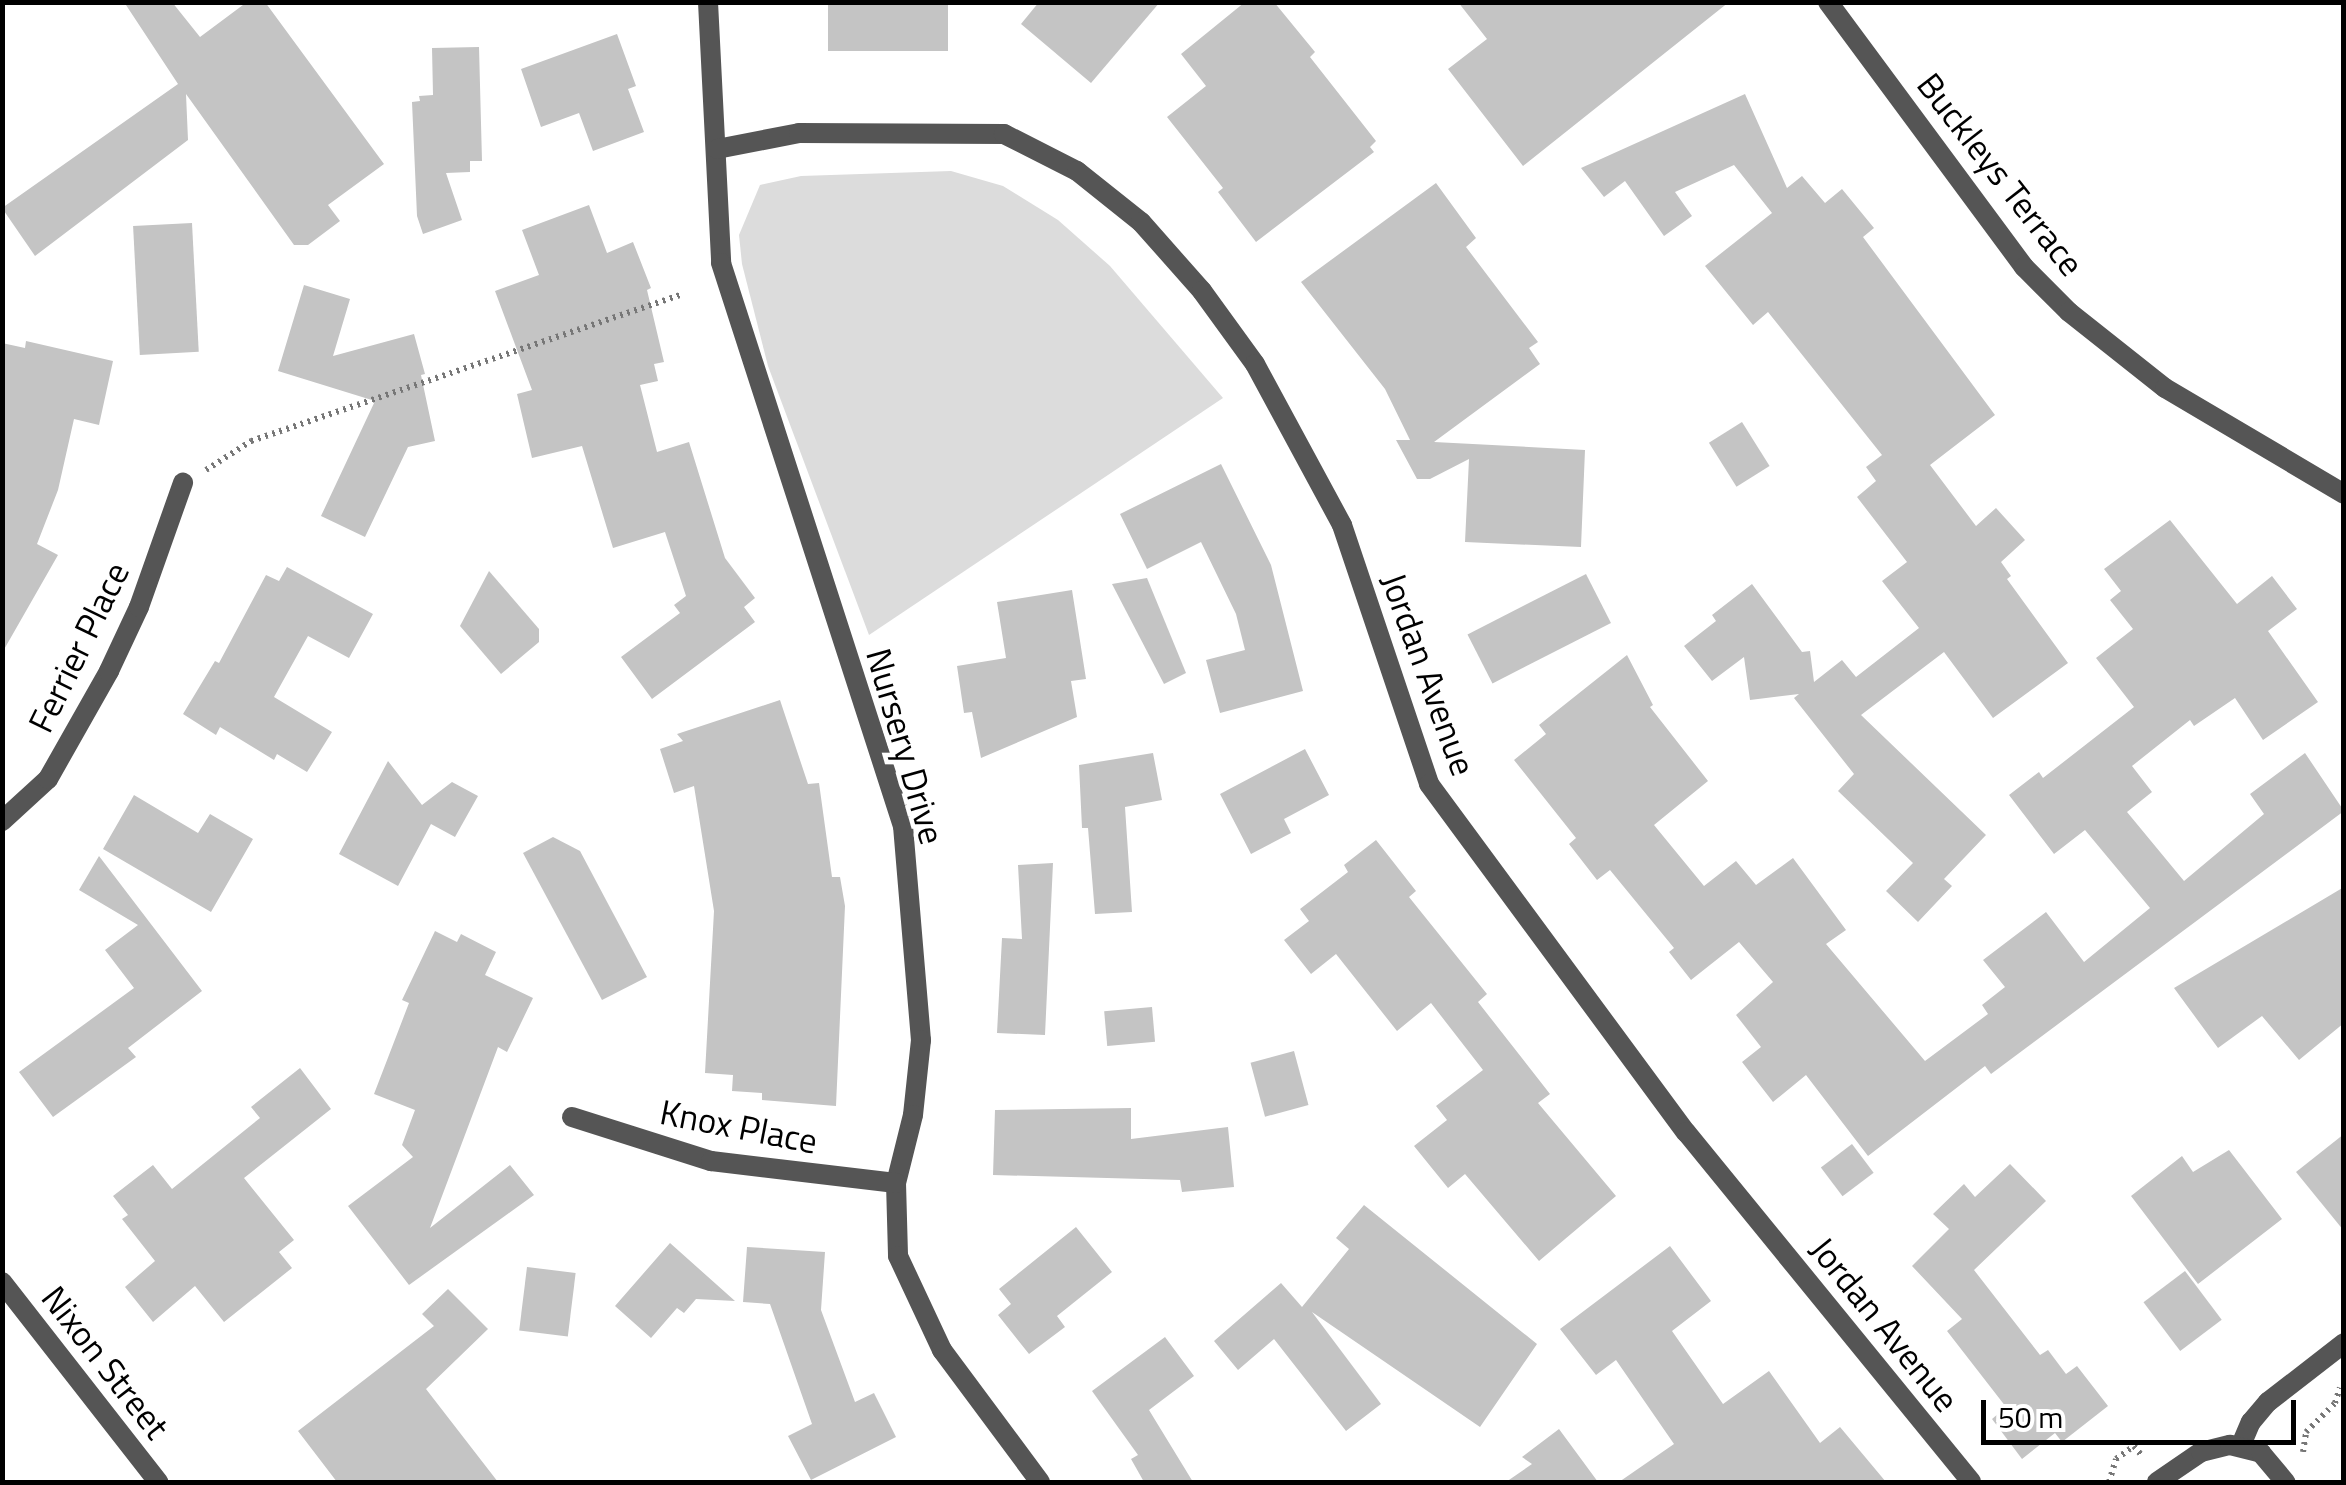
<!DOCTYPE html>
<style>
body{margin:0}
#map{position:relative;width:2346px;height:1485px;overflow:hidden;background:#fff;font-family:"Titillium Web",sans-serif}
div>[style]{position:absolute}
.green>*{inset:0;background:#dcdcdc}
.building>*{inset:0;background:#c4c4c4;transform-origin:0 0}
.path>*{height:6px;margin-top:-3px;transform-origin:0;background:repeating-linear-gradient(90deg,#777 0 2.5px,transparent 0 7.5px)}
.minor>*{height:20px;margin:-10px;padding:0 10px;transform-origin:10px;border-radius:10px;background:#555}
span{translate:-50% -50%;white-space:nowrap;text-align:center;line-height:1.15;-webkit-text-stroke:9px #fff;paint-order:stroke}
.street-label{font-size:35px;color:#000}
.frame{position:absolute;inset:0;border:5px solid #000;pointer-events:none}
.scale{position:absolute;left:1981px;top:1400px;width:315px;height:45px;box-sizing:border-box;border:5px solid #000;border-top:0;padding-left:12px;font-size:30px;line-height:35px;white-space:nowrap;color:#000;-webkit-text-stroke:8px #fff;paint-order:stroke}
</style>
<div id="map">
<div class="green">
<div style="clip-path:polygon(951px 171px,1003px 186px,1058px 220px,1110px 266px,1223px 398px,869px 635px,768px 366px,742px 264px,739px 235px,760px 185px,801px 176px)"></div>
</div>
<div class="building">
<div style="clip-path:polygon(124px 2px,172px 2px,200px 37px,247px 2px,265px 2px,384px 164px,328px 205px,340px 221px,308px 245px,294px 245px,186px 94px,188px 140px,35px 256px,2px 208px,178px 84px)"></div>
<div style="left:828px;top:2px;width:120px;height:49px"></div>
<div style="clip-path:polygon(1039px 2px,1160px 2px,1091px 83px,1021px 24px)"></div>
<div style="clip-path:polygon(1245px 2px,1274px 2px,1315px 52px,1310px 57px,1376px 141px,1370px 147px,1374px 152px,1256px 242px,1218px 192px,1223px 188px,1167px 117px,1206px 86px,1181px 54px)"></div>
<div style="clip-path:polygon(1458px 2px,1729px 2px,1523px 166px,1448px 69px,1487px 39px)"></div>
<div style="clip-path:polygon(617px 34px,636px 86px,628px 89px,644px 132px,593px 151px,579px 113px,541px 127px,521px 69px)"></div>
<div style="clip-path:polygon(479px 47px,482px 161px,470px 161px,470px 172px,446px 173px,462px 220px,423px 234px,417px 216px,412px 102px,420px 101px,419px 96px,433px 95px,432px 48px)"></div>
<div style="clip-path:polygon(1745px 94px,1787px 188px,1802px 176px,1825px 203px,1842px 189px,1874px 228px,1863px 237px,1995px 415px,1930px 465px,1976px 526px,1996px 508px,2025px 540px,2001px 562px,2011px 576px,2007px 579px,2068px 663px,1993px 718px,1944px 652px,1861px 715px,1986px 835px,1944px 879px,1952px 886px,1918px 922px,1886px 891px,1913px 863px,1838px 791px,1854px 774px,1794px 698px,1799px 694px,1750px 700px,1744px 657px,1712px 681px,1684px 646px,1716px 621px,1712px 615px,1752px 584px,1802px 652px,1810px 651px,1814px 682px,1842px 660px,1856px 677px,1919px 628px,1882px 581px,1907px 562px,1857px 497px,1876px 481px,1866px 467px,1882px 455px,1768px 312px,1753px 325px,1705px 266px,1772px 213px,1734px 165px,1675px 192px,1692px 216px,1664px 236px,1625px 181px,1604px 197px,1581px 168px)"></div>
<div style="clip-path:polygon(1436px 183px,1476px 238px,1466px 247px,1538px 342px,1529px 348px,1540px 364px,1434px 442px,1585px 450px,1581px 547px,1465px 542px,1469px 459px,1430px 479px,1417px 479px,1396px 440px,1410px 440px,1385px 389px,1301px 282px)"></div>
<div style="clip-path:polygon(589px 205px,607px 253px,633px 242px,651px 288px,647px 290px,664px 362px,654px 364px,658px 381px,640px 385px,657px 452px,689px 442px,725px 558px,755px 598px,744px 607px,755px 622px,652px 699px,621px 657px,680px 613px,674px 605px,686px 596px,665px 532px,613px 548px,582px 446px,532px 458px,517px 394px,532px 390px,495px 291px,539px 275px,522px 230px)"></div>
<div style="left:192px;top:223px;width:129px;height:59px;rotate:87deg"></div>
<div style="clip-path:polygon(304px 285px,350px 299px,333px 356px,414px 334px,425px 374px,421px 375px,435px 441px,408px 447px,365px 537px,321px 516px,375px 401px,278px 371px)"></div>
<div style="clip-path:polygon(26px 341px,113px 361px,99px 425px,74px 419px,58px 490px,37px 544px,58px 555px,2px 653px,2px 343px,25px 348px)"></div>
<div style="left:1742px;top:422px;width:52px;height:39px;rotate:58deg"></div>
<div style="clip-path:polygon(1221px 464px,1271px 565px,1303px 691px,1220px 713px,1206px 660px,1245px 650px,1236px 614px,1201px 542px,1147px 569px,1120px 514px)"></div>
<div style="clip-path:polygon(2170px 520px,2237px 604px,2272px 576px,2297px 609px,2268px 631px,2318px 702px,2263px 740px,2235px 698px,2194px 726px,2190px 720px,2132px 766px,2152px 792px,2127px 812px,2184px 881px,2264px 814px,2250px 794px,2305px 753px,2344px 811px,1991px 1074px,1985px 1066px,1868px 1156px,1806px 1075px,1773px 1102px,1742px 1062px,1761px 1047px,1736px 1015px,1773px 982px,1739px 942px,1691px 980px,1669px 952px,1674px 948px,1610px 870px,1597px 880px,1569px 844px,1576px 838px,1514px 760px,1546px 734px,1539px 725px,1627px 655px,1653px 705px,1650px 707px,1708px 781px,1654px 825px,1704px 886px,1736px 861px,1756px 885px,1793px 858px,1846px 930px,1826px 944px,1925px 1061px,1988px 1014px,1982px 1005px,2005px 987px,1983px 960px,2046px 912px,2084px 962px,2150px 908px,2085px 830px,2054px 854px,2009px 795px,2039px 772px,2043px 778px,2134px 707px,2096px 658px,2133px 629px,2110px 600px,2121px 591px,2104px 569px)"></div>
<div style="clip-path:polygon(287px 567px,373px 614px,349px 658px,308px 636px,274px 697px,332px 732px,307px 772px,277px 754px,274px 760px,220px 727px,216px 735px,183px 714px,215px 661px,219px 663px,266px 575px,279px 581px)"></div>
<div style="clip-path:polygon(489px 571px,539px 629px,539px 642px,501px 674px,460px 626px)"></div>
<div style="left:1586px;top:574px;width:55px;height:133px;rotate:63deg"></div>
<div style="clip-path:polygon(1147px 578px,1186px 673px,1164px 684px,1112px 584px)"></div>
<div style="clip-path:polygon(1072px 590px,1086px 679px,1071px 681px,1077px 717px,981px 758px,972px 712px,964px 713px,957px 666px,1006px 658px,997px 602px)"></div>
<div style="clip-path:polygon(780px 700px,808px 784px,819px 783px,832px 877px,840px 877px,845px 906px,836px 1106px,762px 1100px,762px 1093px,732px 1091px,733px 1075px,705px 1073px,714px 911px,694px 786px,674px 793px,660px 749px,683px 741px,677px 734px)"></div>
<div style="clip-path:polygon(1305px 749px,1329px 795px,1284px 819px,1291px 833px,1251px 854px,1220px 794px)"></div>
<div style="clip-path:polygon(1153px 753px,1162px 800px,1125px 807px,1132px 912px,1095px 914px,1088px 828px,1082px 828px,1079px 765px)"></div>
<div style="clip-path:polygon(388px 761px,422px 805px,452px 782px,478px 796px,455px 837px,431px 824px,398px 886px,339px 854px)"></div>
<div style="clip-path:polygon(134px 795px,198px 833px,210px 814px,253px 839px,211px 912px,103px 849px)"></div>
<div style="clip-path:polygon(553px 837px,580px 851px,647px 977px,602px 1000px,523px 853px)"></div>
<div style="clip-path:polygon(1376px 840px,1416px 891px,1409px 897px,1487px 994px,1478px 1002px,1550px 1094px,1538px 1103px,1616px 1196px,1539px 1261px,1465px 1174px,1448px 1188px,1414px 1146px,1447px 1120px,1436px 1106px,1483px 1070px,1431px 1003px,1397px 1031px,1336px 954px,1311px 974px,1284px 940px,1309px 921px,1300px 909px,1348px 872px,1344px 865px)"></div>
<div style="clip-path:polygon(99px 856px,202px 991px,128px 1048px,136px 1057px,53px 1117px,19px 1072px,134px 988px,105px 950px,138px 925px,79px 890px)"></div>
<div style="clip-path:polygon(1053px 863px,1045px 1035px,997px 1033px,1002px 938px,1022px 939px,1018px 865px)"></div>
<div style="clip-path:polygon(2344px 887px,2344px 1023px,2299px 1060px,2262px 1016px,2218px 1048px,2174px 988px)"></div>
<div style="clip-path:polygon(435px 931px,457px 942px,461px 934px,496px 952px,485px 975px,533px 998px,507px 1052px,498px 1047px,430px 1228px,510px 1165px,534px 1195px,409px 1285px,348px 1206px,413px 1157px,402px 1145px,415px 1110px,374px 1094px,409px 1003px,402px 1000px)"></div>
<div style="left:1152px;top:1007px;width:35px;height:48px;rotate:85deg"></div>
<div style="left:1294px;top:1051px;width:56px;height:45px;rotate:75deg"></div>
<div style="clip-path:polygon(300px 1068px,331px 1109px,244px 1178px,294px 1240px,279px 1252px,292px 1268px,224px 1322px,195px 1286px,153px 1322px,125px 1287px,155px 1261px,122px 1219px,128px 1215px,113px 1196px,153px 1165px,172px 1189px,260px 1118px,251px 1107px)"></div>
<div style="clip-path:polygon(1131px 1108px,1131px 1139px,1228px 1127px,1234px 1187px,1182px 1192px,1180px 1180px,993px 1175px,995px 1110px)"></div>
<div style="clip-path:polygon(2344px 1134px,2344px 1231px,2296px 1172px)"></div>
<div style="left:1852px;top:1144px;width:36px;height:39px;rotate:53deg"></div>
<div style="clip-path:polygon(2229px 1150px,2282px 1219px,2198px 1284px,2131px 1196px,2182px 1156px,2193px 1172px)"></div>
<div style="clip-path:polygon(2010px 1164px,2046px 1201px,1974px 1270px,2040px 1355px,2048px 1350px,2066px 1374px,2077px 1366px,2108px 1406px,2062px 1442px,2055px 1433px,2022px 1459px,1992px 1419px,2006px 1407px,1947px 1331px,1962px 1319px,1912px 1266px,1949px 1229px,1933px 1214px,1964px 1184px,1975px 1197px)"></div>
<div style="clip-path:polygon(1364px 1205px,1537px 1344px,1480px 1427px,1312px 1312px,1381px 1404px,1346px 1431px,1274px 1339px,1238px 1370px,1214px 1341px,1281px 1283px,1302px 1307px,1349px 1249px,1336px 1238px)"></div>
<div style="clip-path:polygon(1076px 1227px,1112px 1272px,1057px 1316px,1065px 1327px,1029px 1354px,998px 1315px,1011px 1304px,999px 1289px)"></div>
<div style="clip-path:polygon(670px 1243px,735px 1301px,696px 1299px,684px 1313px,677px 1308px,651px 1338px,615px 1306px)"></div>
<div style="clip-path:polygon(1670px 1246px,1711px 1301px,1672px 1331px,1723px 1404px,1769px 1371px,1820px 1443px,1840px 1427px,1886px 1482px,1619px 1482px,1674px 1444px,1616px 1360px,1596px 1375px,1560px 1329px)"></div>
<div style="clip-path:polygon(747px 1247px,825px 1252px,821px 1310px,855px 1402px,874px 1393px,896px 1437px,811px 1480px,788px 1436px,812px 1424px,770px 1304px,743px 1302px)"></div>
<div style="left:527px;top:1267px;width:49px;height:64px;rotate:7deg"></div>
<div style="left:2185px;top:1271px;width:61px;height:52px;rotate:53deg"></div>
<div style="clip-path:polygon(448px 1289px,488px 1329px,426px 1389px,498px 1482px,337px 1482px,298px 1431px,434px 1326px,422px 1314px)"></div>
<div style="clip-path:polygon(1165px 1337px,1194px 1376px,1149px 1410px,1193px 1482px,1144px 1482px,1131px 1459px,1138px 1455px,1092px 1391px)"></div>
<div style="clip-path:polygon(1559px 1429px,1598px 1482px,1506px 1482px,1532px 1464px,1522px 1457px)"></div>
</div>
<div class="path">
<div style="left:206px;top:470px;width:54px;rotate:-32.8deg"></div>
<div style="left:251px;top:441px;width:456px;rotate:-18.8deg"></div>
<div style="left:2303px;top:1452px;width:20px;rotate:-81deg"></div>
<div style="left:2306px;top:1432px;width:41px;rotate:-45deg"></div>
<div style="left:2335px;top:1403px;width:16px;rotate:-72deg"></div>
<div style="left:2109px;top:1482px;width:24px;rotate:-73deg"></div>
<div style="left:2116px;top:1459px;width:22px;rotate:-36deg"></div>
<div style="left:2134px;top:1446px;width:13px;rotate:51deg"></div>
</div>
<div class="minor">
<div style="left:708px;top:2px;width:261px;rotate:87.1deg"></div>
<div style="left:721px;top:263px;width:592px;rotate:72.09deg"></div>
<div style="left:903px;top:826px;width:215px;rotate:85.2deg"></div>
<div style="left:921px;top:1040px;width:75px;rotate:96.1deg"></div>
<div style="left:913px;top:1115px;width:70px;rotate:104deg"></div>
<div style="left:896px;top:1183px;width:73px;rotate:88.4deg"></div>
<div style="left:898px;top:1256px;width:104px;rotate:64.9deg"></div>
<div style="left:942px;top:1350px;width:164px;rotate:53.4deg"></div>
<div style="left:1828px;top:2px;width:330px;rotate:53.5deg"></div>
<div style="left:2024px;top:267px;width:64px;rotate:45deg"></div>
<div style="left:2069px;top:312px;width:122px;rotate:38.4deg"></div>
<div style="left:2165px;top:388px;width:208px;rotate:30.6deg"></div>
<div style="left:717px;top:149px;width:84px;rotate:-11deg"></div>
<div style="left:799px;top:133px;width:205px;rotate:0.3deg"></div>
<div style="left:1004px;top:134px;width:82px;rotate:26.9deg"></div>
<div style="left:1077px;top:171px;width:82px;rotate:38.6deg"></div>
<div style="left:1141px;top:222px;width:92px;rotate:48.5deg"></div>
<div style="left:1202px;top:291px;width:90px;rotate:54deg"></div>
<div style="left:1255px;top:364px;width:183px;rotate:61.6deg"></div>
<div style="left:1342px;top:525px;width:273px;rotate:71.4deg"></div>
<div style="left:1429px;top:784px;width:433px;rotate:53.6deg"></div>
<div style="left:1686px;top:1132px;width:451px;rotate:50.8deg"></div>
<div style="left:2px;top:821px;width:62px;rotate:-42.4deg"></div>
<div style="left:48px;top:779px;width:124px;rotate:-60.5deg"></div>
<div style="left:109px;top:671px;width:71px;rotate:-64.9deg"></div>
<div style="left:139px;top:607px;width:132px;rotate:-70.5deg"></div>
<div style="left:572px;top:1117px;width:146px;rotate:17.6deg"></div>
<div style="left:711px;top:1161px;width:186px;rotate:6.8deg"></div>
<div style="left:2px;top:1282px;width:254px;rotate:52deg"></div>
<div style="left:2241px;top:1445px;width:25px;rotate:-67deg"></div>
<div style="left:2251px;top:1422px;width:26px;rotate:-50deg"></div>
<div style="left:2268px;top:1402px;width:96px;rotate:-37.8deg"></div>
<div style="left:2157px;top:1482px;width:53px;rotate:-34.3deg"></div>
<div style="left:2201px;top:1452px;width:30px;rotate:-14deg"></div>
<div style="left:2230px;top:1445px;width:32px;rotate:14deg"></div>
<div style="left:2261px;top:1453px;width:38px;rotate:50deg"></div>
</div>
<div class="street-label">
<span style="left:2001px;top:174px;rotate:52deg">Buckleys Terrace</span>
<span style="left:78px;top:647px;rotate:-64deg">Ferrier Place</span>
<span style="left:1429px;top:674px;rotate:70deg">Jordan Avenue</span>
<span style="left:906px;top:746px;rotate:74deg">Nursery Drive</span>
<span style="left:739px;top:1126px;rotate:11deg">Knox Place</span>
<span style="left:1885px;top:1324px;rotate:51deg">Jordan Avenue</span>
<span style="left:106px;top:1362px;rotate:52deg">Nixon Street</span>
</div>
<div class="frame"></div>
<div class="scale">50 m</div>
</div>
